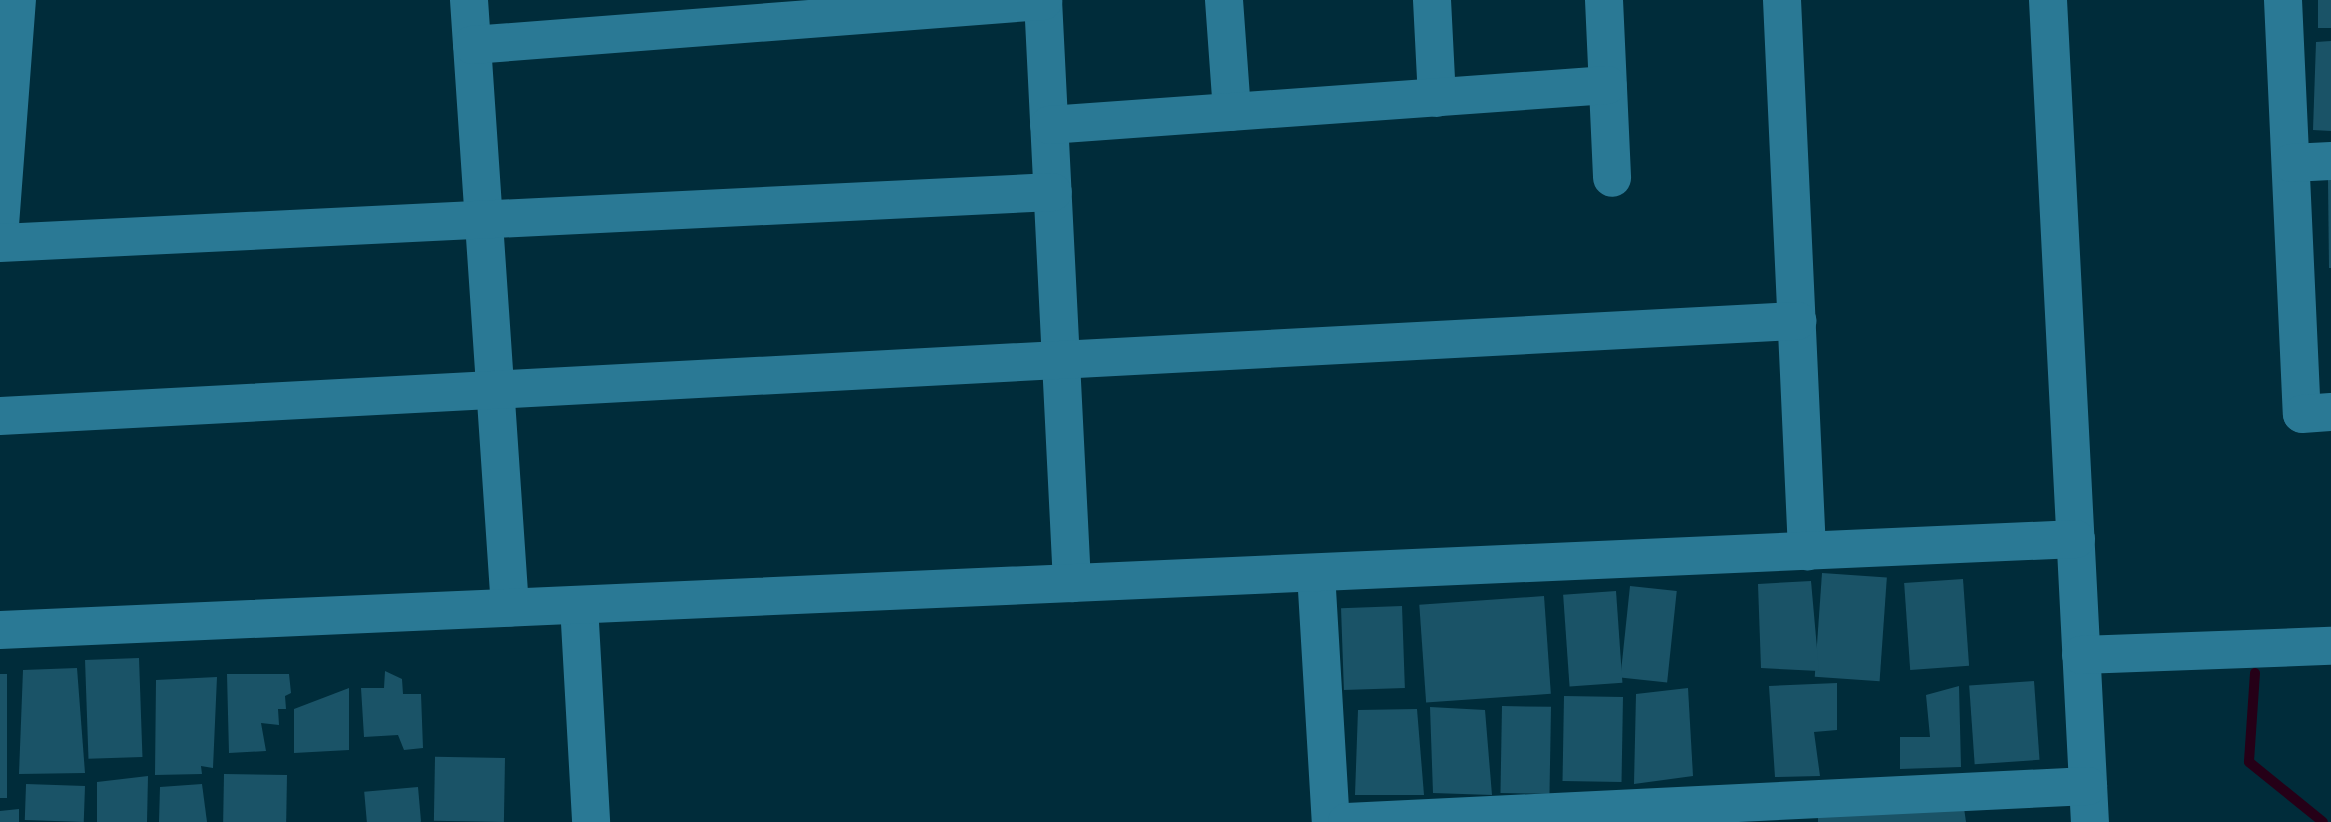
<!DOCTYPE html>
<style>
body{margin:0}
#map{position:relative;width:2331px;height:822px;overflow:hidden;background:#002c3a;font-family:Raleway,sans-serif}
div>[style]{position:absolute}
.stream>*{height:10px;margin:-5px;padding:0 5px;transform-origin:5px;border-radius:5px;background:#250017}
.building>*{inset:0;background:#1a5367;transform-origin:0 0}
.minor>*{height:38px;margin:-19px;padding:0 19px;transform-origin:19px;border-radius:19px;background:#2a7995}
span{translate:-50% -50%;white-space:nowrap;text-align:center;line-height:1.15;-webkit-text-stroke:6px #09212a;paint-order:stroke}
</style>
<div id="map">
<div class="stream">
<div style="left:2255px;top:673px;width:89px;rotate:93.9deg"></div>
<div style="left:2249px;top:762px;width:95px;rotate:39deg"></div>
</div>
<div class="building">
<div style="left:2318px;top:0;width:13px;height:28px"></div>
<div style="clip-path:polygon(2331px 41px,2331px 131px,2313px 130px,2316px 42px)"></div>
<div style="clip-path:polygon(2328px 180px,2331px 180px,2331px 268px,2329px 268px)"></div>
<div style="left:1822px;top:573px;width:65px;height:104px;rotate:4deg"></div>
<div style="left:1963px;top:579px;width:87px;height:59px;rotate:86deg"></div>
<div style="clip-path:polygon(1811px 581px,1819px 671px,1761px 668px,1758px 584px)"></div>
<div style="left:1630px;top:586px;width:47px;height:92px;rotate:6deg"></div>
<div style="left:1616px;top:591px;width:92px;height:53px;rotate:86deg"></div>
<div style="left:1544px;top:596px;width:98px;height:125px;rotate:86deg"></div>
<div style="left:1402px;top:606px;width:82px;height:61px;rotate:88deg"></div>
<div style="left:139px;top:658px;width:99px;height:54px;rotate:88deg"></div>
<div style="clip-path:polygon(77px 668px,85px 773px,19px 774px,23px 670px)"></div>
<div style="clip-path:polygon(385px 671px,402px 679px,403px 694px,421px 694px,423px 748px,404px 750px,398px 735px,364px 737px,361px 688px,384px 688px)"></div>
<div style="left:0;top:674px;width:7px;height:124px"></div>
<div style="clip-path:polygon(227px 674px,289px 674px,291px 693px,285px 696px,286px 709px,278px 709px,279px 725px,261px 723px,266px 751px,229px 753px)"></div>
<div style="clip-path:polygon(217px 677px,213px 768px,201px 766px,202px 774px,155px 775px,156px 680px)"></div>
<div style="left:2034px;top:681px;width:79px;height:65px;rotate:86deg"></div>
<div style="clip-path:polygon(1837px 683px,1837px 730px,1814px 732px,1820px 776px,1775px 777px,1769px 686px)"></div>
<div style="clip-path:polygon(1959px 686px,1961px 767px,1900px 769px,1900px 737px,1930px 737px,1926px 695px)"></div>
<div style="clip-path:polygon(349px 688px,349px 750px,294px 753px,294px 709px)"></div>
<div style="clip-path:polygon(1688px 688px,1693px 776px,1634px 784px,1636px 694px)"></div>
<div style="left:1564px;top:696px;width:59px;height:85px;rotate:1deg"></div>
<div style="left:1502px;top:706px;width:49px;height:87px;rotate:1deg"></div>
<div style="clip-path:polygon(1430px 707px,1485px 710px,1492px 795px,1433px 793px)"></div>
<div style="clip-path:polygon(1417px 709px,1424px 795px,1355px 795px,1358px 710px)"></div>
<div style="left:505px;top:758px;width:64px;height:70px;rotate:91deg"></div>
<div style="left:224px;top:774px;width:63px;height:48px;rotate:1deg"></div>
<div style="clip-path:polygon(148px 776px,147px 822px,97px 822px,97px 782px)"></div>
<div style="clip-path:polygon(202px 784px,207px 822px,159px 822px,160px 787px)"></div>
<div style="left:85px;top:786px;width:36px;height:59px;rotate:92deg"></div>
<div style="left:418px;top:787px;width:35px;height:54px;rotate:85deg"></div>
<div style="clip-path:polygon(1964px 808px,1966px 822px,1818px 822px,1818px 813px)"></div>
<div style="clip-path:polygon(19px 809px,19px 822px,0 822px,0 811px)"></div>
</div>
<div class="minor">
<div style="left:469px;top:0;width:609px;rotate:86.14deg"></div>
<div style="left:1043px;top:0;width:584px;rotate:87.15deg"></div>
<div style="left:1224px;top:0;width:112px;rotate:85.9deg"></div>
<div style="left:1432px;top:0;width:98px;rotate:87.1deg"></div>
<div style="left:1604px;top:0;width:178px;rotate:87.4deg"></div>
<div style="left:1782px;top:0;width:552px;rotate:87.4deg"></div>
<div style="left:2048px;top:0;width:823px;rotate:87.08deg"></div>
<div style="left:2283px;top:0;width:414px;rotate:87.4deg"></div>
<div style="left:2302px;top:414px;width:29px;rotate:-4deg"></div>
<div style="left:472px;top:45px;width:573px;rotate:-4.41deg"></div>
<div style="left:1049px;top:125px;width:560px;rotate:-4.09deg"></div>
<div style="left:2291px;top:163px;width:40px;rotate:-2.9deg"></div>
<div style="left:0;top:225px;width:226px;rotate:-85.7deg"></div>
<div style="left:0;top:243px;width:1054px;rotate:-2.77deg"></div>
<div style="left:0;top:416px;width:1800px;rotate:-3.03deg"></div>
<div style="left:1316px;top:573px;width:249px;rotate:86.6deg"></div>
<div style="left:579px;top:605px;width:217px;rotate:86.8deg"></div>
<div style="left:0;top:630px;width:2078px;rotate:-2.51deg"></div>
<div style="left:2081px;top:655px;width:250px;rotate:-2.1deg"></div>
<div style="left:1347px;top:822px;width:742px;rotate:-2.78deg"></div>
</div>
</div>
